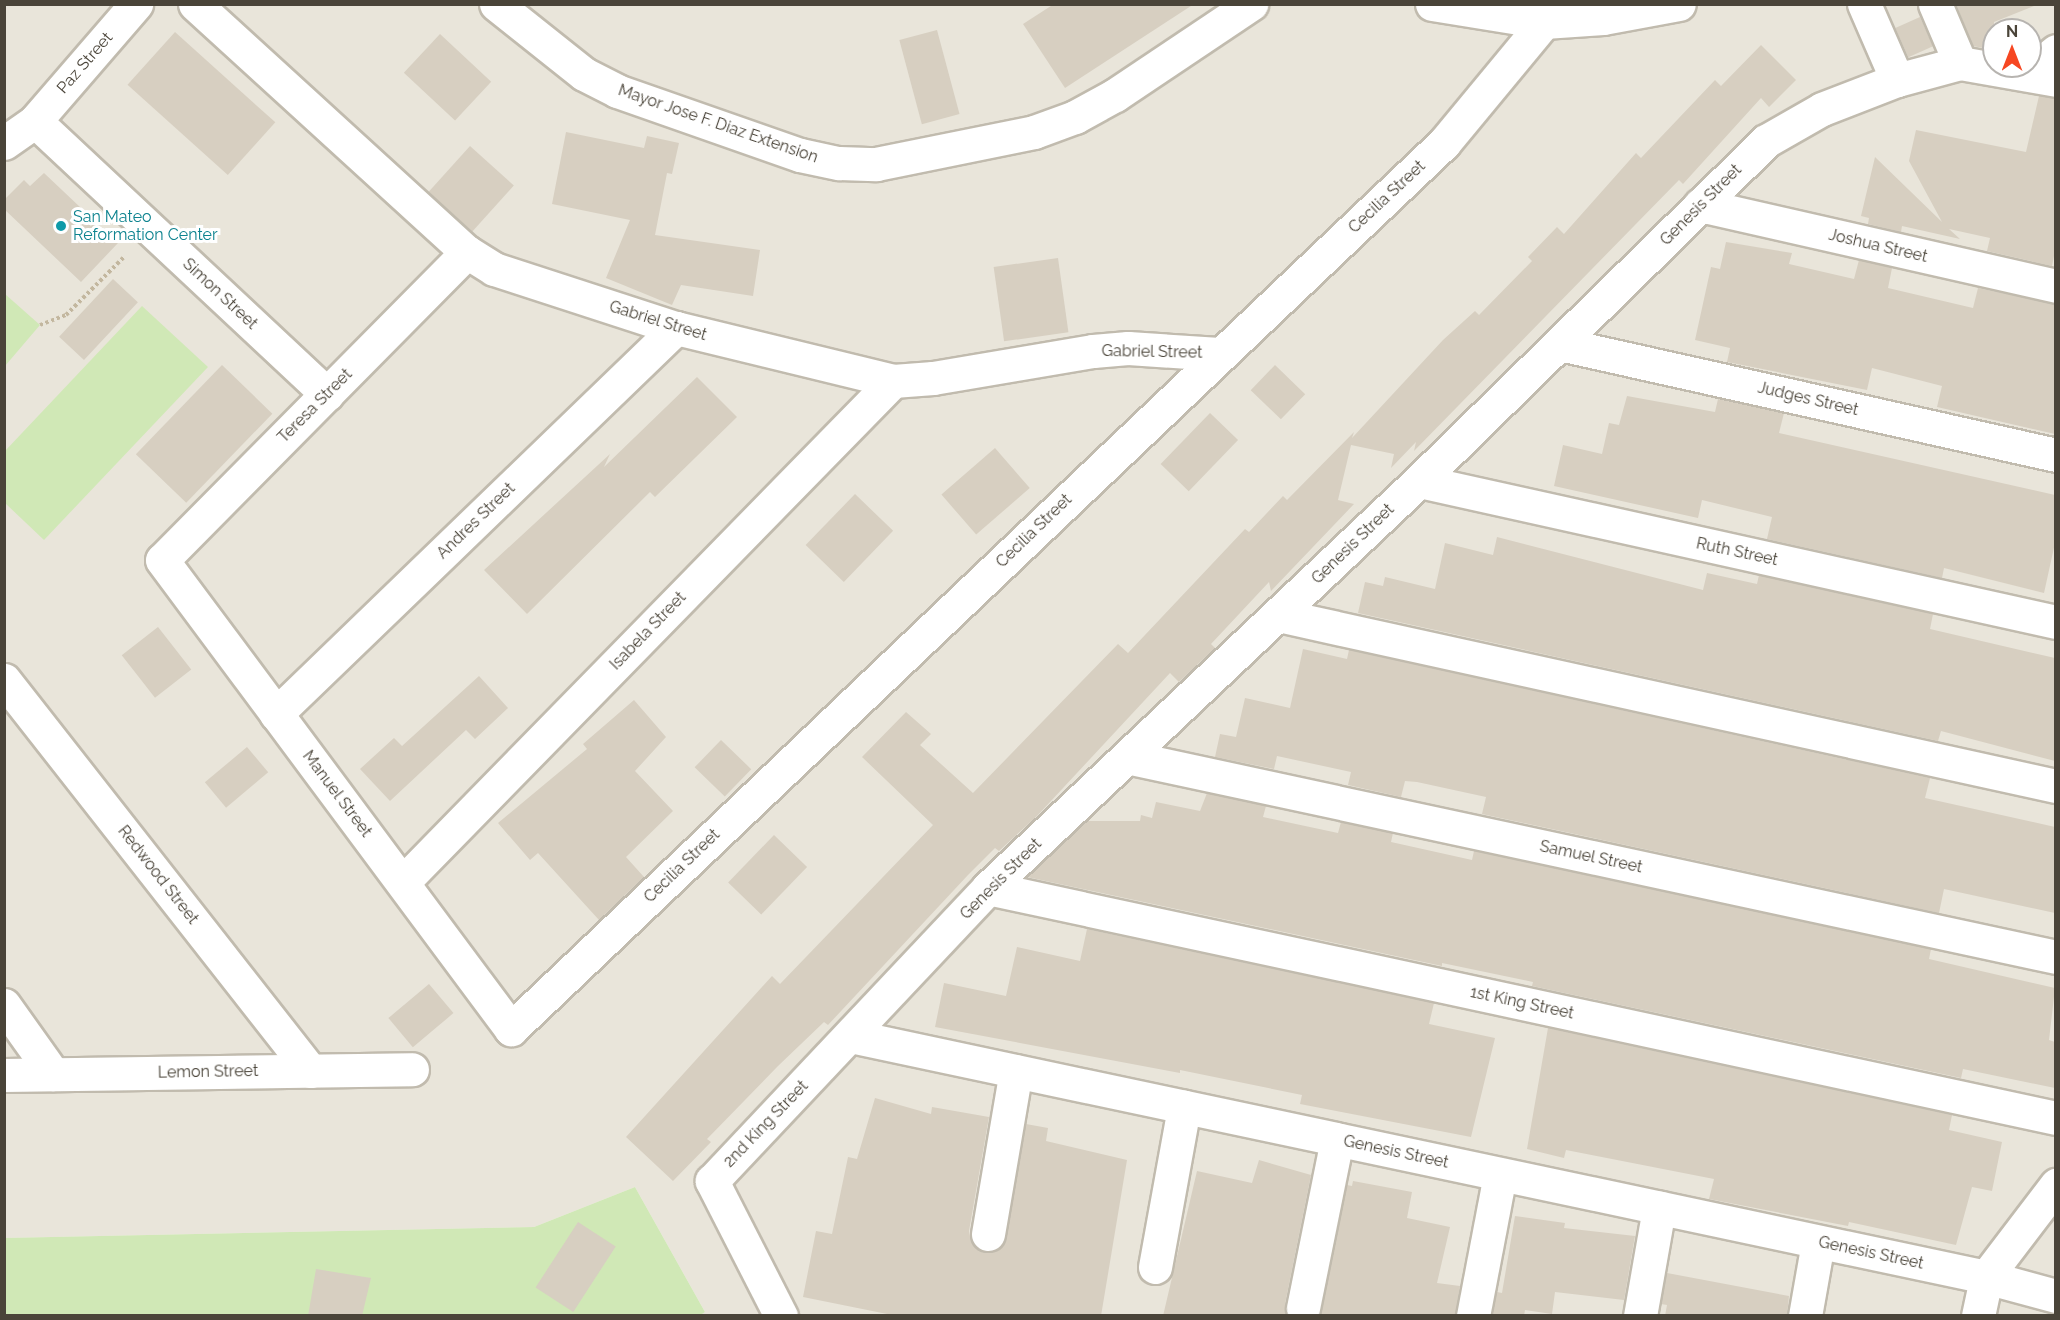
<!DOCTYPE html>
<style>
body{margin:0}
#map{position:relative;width:2060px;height:1320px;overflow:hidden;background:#f5f3ec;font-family:Raleway,sans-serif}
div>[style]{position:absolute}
.residential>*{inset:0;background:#e9e5da}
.green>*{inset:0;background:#d0e8b6}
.building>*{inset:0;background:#d7cfc1;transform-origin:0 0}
.path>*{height:4px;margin-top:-2px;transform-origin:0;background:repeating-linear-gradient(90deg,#c3b79f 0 3px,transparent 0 6px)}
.roads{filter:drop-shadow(2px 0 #c1bbae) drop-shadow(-2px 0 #c1bbae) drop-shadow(0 2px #c1bbae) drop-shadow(0 -2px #c1bbae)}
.minor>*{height:33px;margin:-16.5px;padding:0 16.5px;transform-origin:16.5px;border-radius:16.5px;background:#fff}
.dots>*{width:16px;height:16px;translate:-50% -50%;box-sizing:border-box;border:3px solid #fff;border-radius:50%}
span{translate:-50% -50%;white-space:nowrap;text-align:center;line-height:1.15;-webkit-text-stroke:6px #fff;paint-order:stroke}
.street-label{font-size:16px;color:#4a4439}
.culture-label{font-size:16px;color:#0d838f}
.left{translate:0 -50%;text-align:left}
.frame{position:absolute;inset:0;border:6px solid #4a4439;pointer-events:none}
.north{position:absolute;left:1982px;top:18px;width:60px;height:60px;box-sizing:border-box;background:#fff;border:2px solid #b7b4b0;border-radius:50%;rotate:0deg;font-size:16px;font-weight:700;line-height:24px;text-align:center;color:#4a4439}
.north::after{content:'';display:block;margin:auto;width:21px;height:27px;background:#f64722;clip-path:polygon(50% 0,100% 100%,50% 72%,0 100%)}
</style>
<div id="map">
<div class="residential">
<div style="clip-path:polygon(evenodd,4px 5px,2055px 5px,2055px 1315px,699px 1315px,705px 1312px,635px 1187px,534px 1227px,5px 1238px,4px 5px,1994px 30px,2030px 30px,2030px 66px,1994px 66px,1994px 30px)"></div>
</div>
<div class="green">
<div style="clip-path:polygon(5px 294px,40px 325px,5px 366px)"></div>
<div style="clip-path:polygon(142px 306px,208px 367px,44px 540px,5px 503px,5px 451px)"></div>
<div style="clip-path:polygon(635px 1187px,705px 1312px,699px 1316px,5px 1315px,4px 1238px,534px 1227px)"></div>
</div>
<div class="building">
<div style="clip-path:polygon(1054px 4px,1194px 4px,1065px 88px,1023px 24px)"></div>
<div style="clip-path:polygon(1956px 4px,2033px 4px,2034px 6px,1994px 22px,1994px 50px,1973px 46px)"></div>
<div style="left:1920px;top:17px;width:32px;height:27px;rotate:66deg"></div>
<div style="left:937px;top:30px;width:87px;height:39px;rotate:75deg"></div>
<div style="left:175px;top:32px;width:135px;height:71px;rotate:42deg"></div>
<div style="left:440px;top:34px;width:70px;height:53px;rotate:43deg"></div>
<div style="clip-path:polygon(1761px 45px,1796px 80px,1769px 107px,1761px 98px,1683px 184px,1679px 180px,1414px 451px,1416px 442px,1391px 468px,1394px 454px,1351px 445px,1338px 500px,1354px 504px,1271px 591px,1269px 582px,1211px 644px,1215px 648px,1179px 682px,1170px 673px,1037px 816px,999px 851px,995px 848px,968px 875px,828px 1025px,824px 1022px,778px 1066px,707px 1139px,711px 1142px,673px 1181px,626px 1137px,772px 976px,780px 984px,933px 825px,862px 757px,906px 712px,931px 734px,920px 745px,973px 793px,1118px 644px,1128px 653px,1245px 529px,1249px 532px,1283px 496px,1287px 500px,1354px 432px,1352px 438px,1443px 340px,1475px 311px,1479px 315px,1532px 261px,1528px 257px,1557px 227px,1564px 234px,1636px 153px,1641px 158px,1715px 80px,1721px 86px)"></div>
<div style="clip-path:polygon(2039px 96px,2055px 98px,2055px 251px,2052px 266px,1987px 251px,1990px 238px,1949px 229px,1960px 239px,1902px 226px,1901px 232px,1868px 224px,1869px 218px,1861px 216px,1875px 157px,1942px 222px,1909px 161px,1916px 130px,2026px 152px)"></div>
<div style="clip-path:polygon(566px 132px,644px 148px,647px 136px,679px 143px,672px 174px,667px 173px,655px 235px,760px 250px,753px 296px,681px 285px,672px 305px,606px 278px,630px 220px,552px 204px)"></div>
<div style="left:470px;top:146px;width:59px;height:62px;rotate:42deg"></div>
<div style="clip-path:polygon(44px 173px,118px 243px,81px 282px,4px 209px,4px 200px,24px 180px,30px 186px)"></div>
<div style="clip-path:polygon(1726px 242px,1792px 253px,1789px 264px,1854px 279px,1859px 260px,1892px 268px,1888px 288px,1973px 308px,1978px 288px,2055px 304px,2055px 434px,1937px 407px,1942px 386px,1872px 368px,1867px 390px,1727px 362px,1730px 348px,1695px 340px,1711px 267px,1720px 269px)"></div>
<div style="left:1058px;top:258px;width:75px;height:65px;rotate:82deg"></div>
<div style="left:113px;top:279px;width:34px;height:79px;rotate:43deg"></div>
<div style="left:222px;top:365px;width:70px;height:124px;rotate:44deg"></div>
<div style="left:1275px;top:365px;width:42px;height:35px;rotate:44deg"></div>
<div style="clip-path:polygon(697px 377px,737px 417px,655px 497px,650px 492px,527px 614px,484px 570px,610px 454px,604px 467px)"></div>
<div style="clip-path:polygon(1627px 396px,1715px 412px,1718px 399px,1784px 413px,1779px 433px,2055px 495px,2055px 543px,2044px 593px,1944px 568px,1942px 578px,1767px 539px,1772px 517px,1702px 500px,1698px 518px,1554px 486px,1563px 445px,1602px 454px,1609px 423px,1619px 425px)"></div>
<div style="left:1210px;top:413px;width:39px;height:71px;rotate:44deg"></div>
<div style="left:995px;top:448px;width:53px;height:71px;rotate:49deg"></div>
<div style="left:855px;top:494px;width:53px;height:71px;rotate:44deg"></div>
<div style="clip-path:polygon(1497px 537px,1703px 590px,1707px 573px,1757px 584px,1759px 575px,1933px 614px,1930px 629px,2055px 658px,2055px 761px,1941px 731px,1938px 741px,1358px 613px,1365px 582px,1383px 586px,1385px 577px,1435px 589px,1445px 543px,1493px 555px)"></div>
<div style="left:158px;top:627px;width:54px;height:46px;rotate:52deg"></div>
<div style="clip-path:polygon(1303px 649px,1347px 659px,1349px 650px,1930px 778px,1925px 798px,2055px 827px,2055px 913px,1944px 889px,1939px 913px,1482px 814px,1486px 797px,1417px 782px,1405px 781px,1401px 797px,1348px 785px,1351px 772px,1277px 756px,1274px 769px,1215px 757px,1220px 734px,1236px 737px,1245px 698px,1290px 708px)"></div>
<div style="clip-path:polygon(479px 676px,508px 708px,475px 739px,466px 730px,390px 801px,360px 769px,394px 738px,402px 746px)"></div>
<div style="clip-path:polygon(634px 700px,666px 737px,635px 771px,673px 811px,626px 857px,644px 877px,599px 920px,538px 853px,530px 860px,498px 823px,587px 749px,583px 744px)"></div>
<div style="left:721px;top:740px;width:42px;height:38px;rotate:44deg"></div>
<div style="left:247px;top:747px;width:33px;height:55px;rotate:50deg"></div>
<div style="clip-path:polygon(1207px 793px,1266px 806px,1263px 817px,1338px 833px,1341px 822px,1393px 833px,1391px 842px,1472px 860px,1474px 851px,1931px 949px,1929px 959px,2055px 988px,2049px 1040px,2055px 1042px,2055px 1088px,1963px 1069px,1961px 1078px,1532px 986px,1533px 982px,1442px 963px,1442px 966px,1027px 877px,1086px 821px,1140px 821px,1141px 815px,1152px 818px,1156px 802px,1200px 811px)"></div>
<div style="left:774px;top:835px;width:46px;height:66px;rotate:44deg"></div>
<div style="clip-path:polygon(1087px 929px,1434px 1003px,1429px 1024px,1495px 1038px,1471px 1137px,1300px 1104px,1302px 1095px,1180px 1070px,1180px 1073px,935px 1027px,944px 983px,1006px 996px,1017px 947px,1080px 961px)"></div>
<div style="left:429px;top:984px;width:38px;height:53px;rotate:50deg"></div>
<div style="clip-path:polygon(1548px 1028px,1952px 1115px,1949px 1130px,2002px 1142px,1992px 1191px,1972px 1187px,1956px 1245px,1849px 1222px,1848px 1226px,1709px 1199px,1714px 1179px,1566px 1150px,1564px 1158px,1527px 1149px)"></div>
<div style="clip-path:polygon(875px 1098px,931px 1114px,932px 1107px,989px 1117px,969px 1231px,971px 1241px,984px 1252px,995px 1251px,1006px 1238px,1026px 1124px,1048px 1128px,1046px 1141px,1127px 1160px,1101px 1316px,897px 1316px,803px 1297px,816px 1231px,832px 1234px,848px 1157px,857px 1159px)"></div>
<div style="clip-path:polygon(1259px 1160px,1311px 1175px,1285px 1304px,1286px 1316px,1163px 1316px,1197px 1171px,1252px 1183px)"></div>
<div style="clip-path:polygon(1353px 1181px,1412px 1192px,1407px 1218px,1450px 1227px,1437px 1283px,1460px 1286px,1455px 1316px,1320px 1316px,1347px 1185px,1352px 1186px)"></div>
<div style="clip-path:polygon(1515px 1216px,1565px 1223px,1564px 1228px,1635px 1236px,1624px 1300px,1555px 1292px,1552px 1314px,1525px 1310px,1524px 1316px,1492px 1316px,1497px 1292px,1502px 1293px)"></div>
<div style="left:578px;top:1222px;width:45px;height:78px;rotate:33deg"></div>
<div style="clip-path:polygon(316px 1269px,371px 1278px,362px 1316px,308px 1316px)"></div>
<div style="clip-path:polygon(1667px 1273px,1789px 1296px,1787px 1316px,1665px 1316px,1667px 1305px,1661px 1304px)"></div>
</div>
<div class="path">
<div style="left:40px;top:325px;width:28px;rotate:-21deg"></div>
<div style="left:66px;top:315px;width:82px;rotate:-45deg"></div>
</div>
<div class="roads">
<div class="minor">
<div style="left:195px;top:4px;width:368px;rotate:42.4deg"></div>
<div style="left:467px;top:252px;width:32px;rotate:32deg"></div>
<div style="left:494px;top:269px;width:191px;rotate:18deg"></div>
<div style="left:676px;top:328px;width:223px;rotate:13.7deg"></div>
<div style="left:893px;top:381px;width:40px;rotate:-4.3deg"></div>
<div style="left:933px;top:378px;width:162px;rotate:-9.6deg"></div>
<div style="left:1093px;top:351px;width:35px;rotate:-5deg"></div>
<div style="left:1128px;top:348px;width:91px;rotate:3.8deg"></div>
<div style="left:496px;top:4px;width:112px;rotate:38.5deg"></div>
<div style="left:584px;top:74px;width:37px;rotate:27deg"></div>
<div style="left:617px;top:91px;width:194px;rotate:19.3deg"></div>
<div style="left:800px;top:155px;width:40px;rotate:12deg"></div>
<div style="left:839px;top:163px;width:37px;rotate:2deg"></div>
<div style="left:876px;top:164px;width:161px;rotate:-11.4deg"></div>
<div style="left:1034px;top:132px;width:44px;rotate:-20.1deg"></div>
<div style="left:1075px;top:117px;width:46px;rotate:-28.8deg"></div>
<div style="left:1115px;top:95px;width:164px;rotate:-33.8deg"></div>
<div style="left:1432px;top:4px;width:113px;rotate:9.1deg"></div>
<div style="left:1544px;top:22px;width:59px;rotate:-3.9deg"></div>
<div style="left:1603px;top:18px;width:77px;rotate:-10.4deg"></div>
<div style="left:1864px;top:4px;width:83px;rotate:66.5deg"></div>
<div style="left:1935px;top:4px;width:64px;rotate:67deg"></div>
<div style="left:2029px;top:73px;width:35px;rotate:-39deg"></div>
<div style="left:35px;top:121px;width:155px;rotate:-49.2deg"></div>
<div style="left:4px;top:143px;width:38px;rotate:-35deg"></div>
<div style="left:35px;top:121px;width:400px;rotate:43.1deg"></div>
<div style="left:1700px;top:205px;width:365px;rotate:12.8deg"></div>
<div style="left:467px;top:252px;width:433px;rotate:134.7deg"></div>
<div style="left:162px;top:560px;width:585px;rotate:53.35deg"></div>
<div style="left:511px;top:1029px;width:1287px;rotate:-43.52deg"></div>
<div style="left:1444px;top:143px;width:157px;rotate:-50.4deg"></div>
<div style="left:1560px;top:344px;width:508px;rotate:12.61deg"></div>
<div style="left:1419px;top:481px;width:652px;rotate:12.48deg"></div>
<div style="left:1278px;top:615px;width:797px;rotate:12.4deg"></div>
<div style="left:4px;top:680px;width:497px;rotate:51.9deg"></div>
<div style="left:276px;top:714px;width:556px;rotate:-43.98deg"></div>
<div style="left:1127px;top:757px;width:950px;rotate:12.15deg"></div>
<div style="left:404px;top:881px;width:699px;rotate:-45.64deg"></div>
<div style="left:988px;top:888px;width:1092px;rotate:12.15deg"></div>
<div style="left:4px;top:1005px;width:85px;rotate:54.6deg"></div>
<div style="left:851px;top:1036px;width:1160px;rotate:11.99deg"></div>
<div style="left:1986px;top:1277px;width:73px;rotate:15.2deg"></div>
<div style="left:4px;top:1075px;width:408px;rotate:-0.8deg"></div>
<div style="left:988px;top:1234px;width:165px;rotate:-80.3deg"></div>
<div style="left:1155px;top:1267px;width:163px;rotate:-79.7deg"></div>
<div style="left:1303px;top:1308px;width:172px;rotate:-78.6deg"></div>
<div style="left:781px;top:1316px;width:152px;rotate:-117.1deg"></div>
<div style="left:712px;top:1181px;width:403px;rotate:-46.7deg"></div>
<div style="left:988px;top:888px;width:593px;rotate:-43.36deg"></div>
<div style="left:1419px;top:481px;width:486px;rotate:-44.4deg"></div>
<div style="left:1766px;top:141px;width:64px;rotate:-29.7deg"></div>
<div style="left:1822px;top:109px;width:80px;rotate:-21.1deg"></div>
<div style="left:1897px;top:80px;width:65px;rotate:-15.1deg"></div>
<div style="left:1960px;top:63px;width:97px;rotate:10deg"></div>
<div style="left:1473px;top:1316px;width:144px;rotate:-79.2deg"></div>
<div style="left:1640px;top:1316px;width:110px;rotate:-80deg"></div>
<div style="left:1805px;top:1316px;width:75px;rotate:-80deg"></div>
<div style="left:1978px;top:1316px;width:40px;rotate:-78deg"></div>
<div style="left:1986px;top:1277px;width:116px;rotate:-52.7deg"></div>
</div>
</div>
<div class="dots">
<div style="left:61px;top:226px;background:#0f9aa8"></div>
</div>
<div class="street-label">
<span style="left:85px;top:63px;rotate:-49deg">Paz Street</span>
<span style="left:718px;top:124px;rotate:19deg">Mayor Jose F. Diaz Extension</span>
<span style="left:1387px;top:197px;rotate:-43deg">Cecilia Street</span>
<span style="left:1701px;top:205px;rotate:-45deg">Genesis Street</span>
<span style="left:1878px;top:246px;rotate:13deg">Joshua Street</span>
<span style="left:220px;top:294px;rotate:43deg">Simon Street</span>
<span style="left:658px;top:321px;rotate:17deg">Gabriel Street</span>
<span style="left:1152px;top:352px;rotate:1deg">Gabriel Street</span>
<span style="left:1808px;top:399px;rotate:13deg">Judges Street</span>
<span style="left:315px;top:406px;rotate:-45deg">Teresa Street</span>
<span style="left:476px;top:521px;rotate:-44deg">Andres Street</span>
<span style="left:1034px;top:531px;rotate:-44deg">Cecilia Street</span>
<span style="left:1353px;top:544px;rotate:-44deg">Genesis Street</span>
<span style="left:1737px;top:552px;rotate:12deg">Ruth Street</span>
<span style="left:648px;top:631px;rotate:-46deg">Isabela Street</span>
<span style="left:337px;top:794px;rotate:53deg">Manuel Street</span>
<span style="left:1591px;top:857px;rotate:12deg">Samuel Street</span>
<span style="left:682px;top:866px;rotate:-44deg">Cecilia Street</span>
<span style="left:158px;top:875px;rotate:52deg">Redwood Street</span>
<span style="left:1001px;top:879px;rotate:-45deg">Genesis Street</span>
<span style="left:1522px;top:1003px;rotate:12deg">1st King Street</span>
<span style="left:208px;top:1072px;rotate:-1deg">Lemon Street</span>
<span style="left:766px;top:1124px;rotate:-46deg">2nd King Street</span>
<span style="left:1396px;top:1152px;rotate:12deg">Genesis Street</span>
<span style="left:1871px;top:1253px;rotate:12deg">Genesis Street</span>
</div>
<div class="culture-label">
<span class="left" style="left:73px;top:226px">San Mateo<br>Reformation Center</span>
</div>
<div class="frame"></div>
<div class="north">N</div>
</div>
